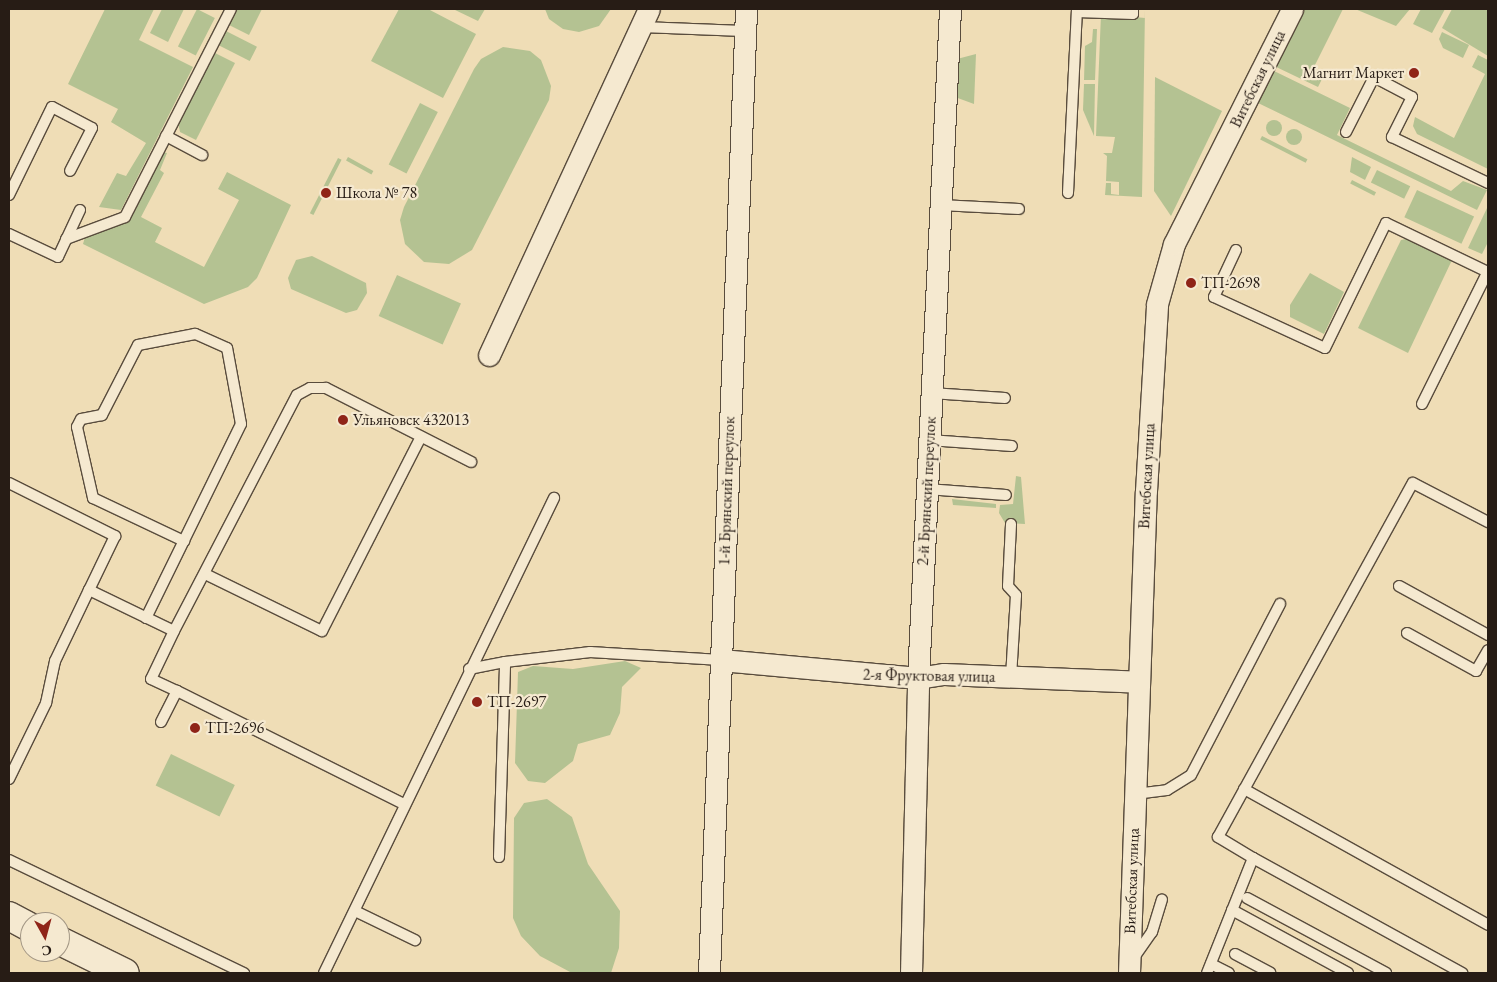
<!DOCTYPE html>
<meta charset="utf-8">
<style>
body{margin:0}
#map{position:relative;width:1497px;height:982px;overflow:hidden;background:#efddb6;font-family:"EB Garamond",serif}
div>[style]{position:absolute}
.green>*{inset:0;background:#b4c292;transform-origin:0 0}
.round{border-radius:50%}
.roads{filter:drop-shadow(1px 0 #594c3d) drop-shadow(-1px 0 #594c3d) drop-shadow(0 1px #594c3d) drop-shadow(0 -1px #594c3d)}
.lane>*{height:10px;margin:-5px;padding:0 5px;transform-origin:5px;border-radius:5px;background:#f5e9d0}
.street>*{height:21px;margin:-10.5px;padding:0 10.5px;transform-origin:10.5px;border-radius:10.5px;background:#f5e9d0}
.secondary>*{height:28px;margin:-14px;padding:0 14px;transform-origin:14px;border-radius:14px;background:#f5e9d0}
.dots>*{width:14px;height:14px;translate:-50% -50%;box-sizing:border-box;border:2px solid #f5e9d0;border-radius:50%}
span{translate:-50% -50%;white-space:nowrap;text-align:center;line-height:1.15;-webkit-text-stroke:4.5px #f5e9d0;paint-order:stroke}
.poi-label{font-size:16px;color:#271c15}
.right{translate:-100% -50%;text-align:right}
.left{translate:0 -50%;text-align:left}
.street-label{font-size:16px;color:#271c15}
.frame{position:absolute;inset:0;border:10px solid #271c15;pointer-events:none}
.north{position:absolute;left:20px;top:912px;width:50px;height:50px;box-sizing:border-box;background:#f5e9d0;border:1px solid #a39785;border-radius:50%;rotate:173deg;font-size:14px;font-weight:700;line-height:20px;text-align:center;color:#271c15}
.north::after{content:'';display:block;margin:auto;width:18px;height:22px;background:#8f2418;clip-path:polygon(50% 0,100% 100%,50% 72%,0 100%)}
</style>
<div id="map">
<div class="green">
<div style="clip-path:polygon(105px 9px,154px 9px,139px 40px,193px 67px,121px 210px,99px 207px,117px 173px,126px 176px,146px 143px,111px 122px,118px 109px,68px 84px)"></div>
<div style="clip-path:polygon(162px 9px,184px 9px,168px 42px,150px 33px)"></div>
<div style="left:197px;top:9px;width:20px;height:42px;rotate:27deg"></div>
<div style="clip-path:polygon(235px 9px,262px 9px,249px 35px,227px 24px)"></div>
<div style="clip-path:polygon(399px 9px,428px 9px,476px 34px,443px 98px,371px 61px)"></div>
<div style="clip-path:polygon(453px 9px,485px 9px,478px 21px)"></div>
<div style="clip-path:polygon(545px 9px,611px 9px,599px 26px,579px 32px,563px 29px,549px 19px)"></div>
<div style="clip-path:polygon(1145px 9px,1142px 197px,1105px 195px,1106px 183px,1111px 183px,1111px 194px,1119px 195px,1119px 182px,1106px 181px,1107px 156px,1103px 153px,1112px 153px,1115px 137px,1096px 136px,1101px 14px,1145px 18px)"></div>
<div style="clip-path:polygon(1299px 9px,1343px 9px,1313px 69px,1324px 75px,1318px 87px,1272px 65px)"></div>
<div style="clip-path:polygon(1355px 9px,1410px 9px,1396px 26px)"></div>
<div style="clip-path:polygon(1421px 9px,1445px 9px,1432px 33px,1413px 24px)"></div>
<div style="clip-path:polygon(1452px 9px,1488px 9px,1488px 56px,1442px 28px)"></div>
<div style="clip-path:polygon(1093px 29px,1097px 29px,1095px 80px,1084px 80px,1085px 46px,1092px 42px)"></div>
<div style="left:224px;top:30px;width:37px;height:16px;rotate:27deg"></div>
<div style="clip-path:polygon(1442px 32px,1469px 45px,1463px 58px,1443px 48px,1439px 39px)"></div>
<div style="clip-path:polygon(503px 47px,530px 51px,541px 60px,551px 86px,549px 100px,472px 250px,449px 264px,424px 262px,405px 244px,400px 220px,404px 207px,474px 69px,481px 59px)"></div>
<div style="clip-path:polygon(213px 52px,235px 63px,196px 140px,180px 132px,178px 122px)"></div>
<div style="clip-path:polygon(976px 54px,974px 104px,955px 97px,957px 59px)"></div>
<div style="clip-path:polygon(1478px 55px,1488px 60px,1488px 169px,1417px 134px,1413px 126px,1415px 117px,1454px 138px,1485px 74px,1472px 67px)"></div>
<div style="clip-path:polygon(1272px 70px,1350px 108px,1337px 135px,1451px 191px,1463px 181px,1487px 190px,1477px 210px,1256px 102px)"></div>
<div style="clip-path:polygon(1155px 77px,1222px 111px,1171px 216px,1154px 191px)"></div>
<div style="clip-path:polygon(1084px 84px,1095px 84px,1094px 136px,1083px 110px)"></div>
<div style="left:420px;top:103px;width:20px;height:69px;rotate:27deg"></div>
<div class="round" style="left:1266px;top:120px;width:16px;height:16px"></div>
<div class="round" style="left:1286px;top:129px;width:16px;height:16px"></div>
<div style="left:1262px;top:136px;width:51px;height:4px;rotate:27deg"></div>
<div style="clip-path:polygon(163px 152px,167px 153px,160px 170px,164px 173px,141px 217px,162px 228px,155px 242px,204px 267px,239px 200px,218px 189px,227px 172px,291px 205px,257px 278px,248px 287px,204px 304px,83px 244px,85px 237px,127px 222px)"></div>
<div style="left:348px;top:157px;width:29px;height:4px;rotate:29deg"></div>
<div style="clip-path:polygon(1352px 157px,1371px 167px,1365px 180px,1350px 172px)"></div>
<div style="left:338px;top:158px;width:4px;height:62px;rotate:27deg"></div>
<div style="left:1377px;top:170px;width:37px;height:14px;rotate:26deg"></div>
<div style="left:1352px;top:180px;width:27px;height:4px;rotate:27deg"></div>
<div style="left:1417px;top:190px;width:63px;height:30px;rotate:25deg"></div>
<div style="clip-path:polygon(1488px 206px,1488px 242px,1482px 254px,1468px 248px)"></div>
<div style="clip-path:polygon(1406px 239px,1452px 260px,1408px 353px,1358px 328px,1401px 240px)"></div>
<div style="clip-path:polygon(312px 256px,366px 283px,367px 293px,357px 310px,346px 313px,291px 289px,288px 278px,296px 260px)"></div>
<div style="clip-path:polygon(1310px 273px,1344px 292px,1324px 334px,1290px 317px,1290px 305px)"></div>
<div style="left:397px;top:275px;width:70px;height:45px;rotate:24deg"></div>
<div style="clip-path:polygon(1016px 476px,1021px 477px,1025px 524px,1005px 523px,999px 513px,1000px 505px,1013px 504px)"></div>
<div style="clip-path:polygon(952px 499px,996px 504px,996px 508px,953px 505px)"></div>
<div style="clip-path:polygon(625px 661px,641px 668px,622px 687px,620px 713px,610px 735px,578px 744px,573px 761px,545px 783px,528px 781px,515px 763px,518px 672px,533px 666px,573px 669px)"></div>
<div style="left:171px;top:754px;width:71px;height:35px;rotate:26deg"></div>
<div style="clip-path:polygon(547px 799px,572px 817px,588px 864px,620px 911px,619px 948px,611px 973px,572px 973px,540px 956px,521px 936px,513px 918px,514px 818px,524px 803px)"></div>
</div>
<div class="roads">
<div class="lane">
<div style="left:1077px;top:12px;width:56px;rotate:2deg"></div>
<div style="left:1133px;top:14px;width:5px;rotate:-90deg"></div>
<div style="left:640px;top:27px;width:105px;rotate:2.2deg"></div>
<div style="left:1346px;top:132px;width:62px;rotate:-63deg"></div>
<div style="left:1374px;top:77px;width:43px;rotate:27.8deg"></div>
<div style="left:1412px;top:97px;width:45px;rotate:116.6deg"></div>
<div style="left:1392px;top:137px;width:106px;rotate:25.6deg"></div>
<div style="left:166px;top:136px;width:41px;rotate:27.8deg"></div>
<div style="left:1068px;top:193px;width:184px;rotate:-87.2deg"></div>
<div style="left:9px;top:195px;width:98px;rotate:-64deg"></div>
<div style="left:52px;top:107px;width:45px;rotate:27.7deg"></div>
<div style="left:92px;top:128px;width:48px;rotate:117.1deg"></div>
<div style="left:940px;top:205px;width:79px;rotate:2.9deg"></div>
<div style="left:9px;top:234px;width:54px;rotate:25.1deg"></div>
<div style="left:58px;top:257px;width:52px;rotate:-64.9deg"></div>
<div style="left:66px;top:239px;width:63px;rotate:-20.4deg"></div>
<div style="left:125px;top:217px;width:233px;rotate:-63deg"></div>
<div style="left:1236px;top:250px;width:52px;rotate:115.1deg"></div>
<div style="left:1214px;top:297px;width:122px;rotate:24.7deg"></div>
<div style="left:1325px;top:348px;width:139px;rotate:-64deg"></div>
<div style="left:1386px;top:223px;width:113px;rotate:25.7deg"></div>
<div style="left:931px;top:393px;width:74px;rotate:3.9deg"></div>
<div style="left:1422px;top:404px;width:148px;rotate:-63.6deg"></div>
<div style="left:929px;top:440px;width:83px;rotate:4.1deg"></div>
<div style="left:9px;top:483px;width:119px;rotate:26.6deg"></div>
<div style="left:115px;top:536px;width:60px;rotate:115.7deg"></div>
<div style="left:927px;top:489px;width:79px;rotate:4.3deg"></div>
<div style="left:205px;top:574px;width:130px;rotate:26deg"></div>
<div style="left:322px;top:631px;width:218px;rotate:-63deg"></div>
<div style="left:1399px;top:586px;width:102px;rotate:28.8deg"></div>
<div style="left:146px;top:618px;width:216px;rotate:-63.9deg"></div>
<div style="left:241px;top:424px;width:77px;rotate:-100.4deg"></div>
<div style="left:227px;top:348px;width:35px;rotate:-156deg"></div>
<div style="left:195px;top:334px;width:58px;rotate:169.1deg"></div>
<div style="left:138px;top:345px;width:79px;rotate:117.2deg"></div>
<div style="left:102px;top:415px;width:21px;rotate:169deg"></div>
<div style="left:81px;top:419px;width:9px;rotate:117deg"></div>
<div style="left:77px;top:427px;width:73px;rotate:77.3deg"></div>
<div style="left:93px;top:498px;width:101px;rotate:25.3deg"></div>
<div style="left:174px;top:631px;width:53px;rotate:115.6deg"></div>
<div style="left:151px;top:679px;width:29px;rotate:25deg"></div>
<div style="left:1407px;top:633px;width:79px;rotate:28.8deg"></div>
<div style="left:1476px;top:671px;width:24px;rotate:-60deg"></div>
<div style="left:469px;top:669px;width:37px;rotate:-11deg"></div>
<div style="left:1011px;top:677px;width:82px;rotate:-86.5deg"></div>
<div style="left:1016px;top:595px;width:12px;rotate:-132deg"></div>
<div style="left:1008px;top:586px;width:62px;rotate:-87.2deg"></div>
<div style="left:161px;top:722px;width:35px;rotate:-63deg"></div>
<div style="left:177px;top:691px;width:254px;rotate:26.5deg"></div>
<div style="left:9px;top:779px;width:85px;rotate:-64deg"></div>
<div style="left:46px;top:703px;width:43px;rotate:-77.9deg"></div>
<div style="left:55px;top:661px;width:79px;rotate:-64.4deg"></div>
<div style="left:89px;top:590px;width:94px;rotate:25.8deg"></div>
<div style="left:174px;top:631px;width:266px;rotate:-62.5deg"></div>
<div style="left:297px;top:395px;width:15px;rotate:-28deg"></div>
<div style="left:310px;top:388px;width:16px"></div>
<div style="left:326px;top:388px;width:163px;rotate:27deg"></div>
<div style="left:1244px;top:789px;width:279px;rotate:29.1deg"></div>
<div style="left:1135px;top:794px;width:32px;rotate:-7deg"></div>
<div style="left:1167px;top:790px;width:28px;rotate:-32deg"></div>
<div style="left:1191px;top:775px;width:193px;rotate:-62.5deg"></div>
<div style="left:499px;top:857px;width:195px;rotate:-88.2deg"></div>
<div style="left:505px;top:662px;width:86px;rotate:-6.7deg"></div>
<div style="left:590px;top:652px;width:131px;rotate:3.5deg"></div>
<div style="left:1253px;top:858px;width:239px;rotate:28.8deg"></div>
<div style="left:9px;top:860px;width:261px;rotate:25.7deg"></div>
<div style="left:1247px;top:898px;width:158px;rotate:28.3deg"></div>
<div style="left:1232px;top:910px;width:132px;rotate:28.5deg"></div>
<div style="left:355px;top:911px;width:67px;rotate:25.8deg"></div>
<div style="left:1235px;top:954px;width:40px;rotate:28deg"></div>
<div style="left:1133px;top:959px;width:33px;rotate:-55deg"></div>
<div style="left:1152px;top:932px;width:34px;rotate:-73deg"></div>
<div style="left:1211px;top:964px;width:20px;rotate:27deg"></div>
<div style="left:324px;top:973px;width:528px;rotate:-64.16deg"></div>
<div style="left:1207px;top:973px;width:124px;rotate:-68.2deg"></div>
<div style="left:1253px;top:858px;width:41px;rotate:-149deg"></div>
<div style="left:1218px;top:837px;width:404px;rotate:-61.2deg"></div>
<div style="left:1413px;top:483px;width:85px;rotate:27.5deg"></div>
</div>
<div class="street">
<div style="left:489px;top:355px;width:381px;rotate:-65.2deg"></div>
<div style="left:721px;top:660px;width:198px;rotate:5.2deg"></div>
<div style="left:918px;top:678px;width:26px;rotate:-9deg"></div>
<div style="left:944px;top:674px;width:195px;rotate:2.3deg"></div>
<div style="left:709px;top:973px;width:965px;rotate:-87.8deg"></div>
<div style="left:911px;top:973px;width:295px;rotate:-88.6deg"></div>
<div style="left:918px;top:678px;width:670px;rotate:-87.26deg"></div>
<div style="left:1129px;top:973px;width:482px;rotate:-88deg"></div>
<div style="left:1146px;top:491px;width:187px;rotate:-86.6deg"></div>
<div style="left:1157px;top:304px;width:62px;rotate:-74.2deg"></div>
<div style="left:1174px;top:244px;width:263px;rotate:-63.3deg"></div>
</div>
<div class="secondary">
<div style="left:9px;top:916px;width:24px;rotate:28deg"></div>
<div style="left:60px;top:941px;width:72px;rotate:26.2deg"></div>
</div>
</div>
<div class="dots">
<div style="left:1414px;top:73px;background:#8f2418"></div>
<div style="left:326px;top:193px;background:#8f2418"></div>
<div style="left:1191px;top:283px;background:#8f2418"></div>
<div style="left:343px;top:420px;background:#8f2418"></div>
<div style="left:477px;top:702px;background:#8f2418"></div>
<div style="left:195px;top:728px;background:#8f2418"></div>
</div>
<div class="poi-label">
<span class="right" style="left:1404px;top:73px">Магнит Маркет</span>
<span class="left" style="left:336px;top:193px">Школа № 78</span>
<span class="left" style="left:1201px;top:283px">ТП-2698</span>
<span class="left" style="left:353px;top:420px">Ульяновск 432013</span>
<span class="left" style="left:487px;top:702px">ТП-2697</span>
<span class="left" style="left:205px;top:728px">ТП-2696</span>
</div>
<div class="street-label">
<span style="left:1258px;top:79px;rotate:-64deg">Витебская улица</span>
<span style="left:1147px;top:476px;rotate:-87deg">Витебская улица</span>
<span style="left:727px;top:491px;rotate:-88deg">1-й Брянский переулок</span>
<span style="left:927px;top:491px;rotate:-87deg">2-й Брянский переулок</span>
<span style="left:929px;top:676px;rotate:1deg">2-я Фруктовая улица</span>
<span style="left:1132px;top:881px;rotate:-88deg">Витебская улица</span>
</div>
<div class="frame"></div>
<div class="north">С</div>
</div>
